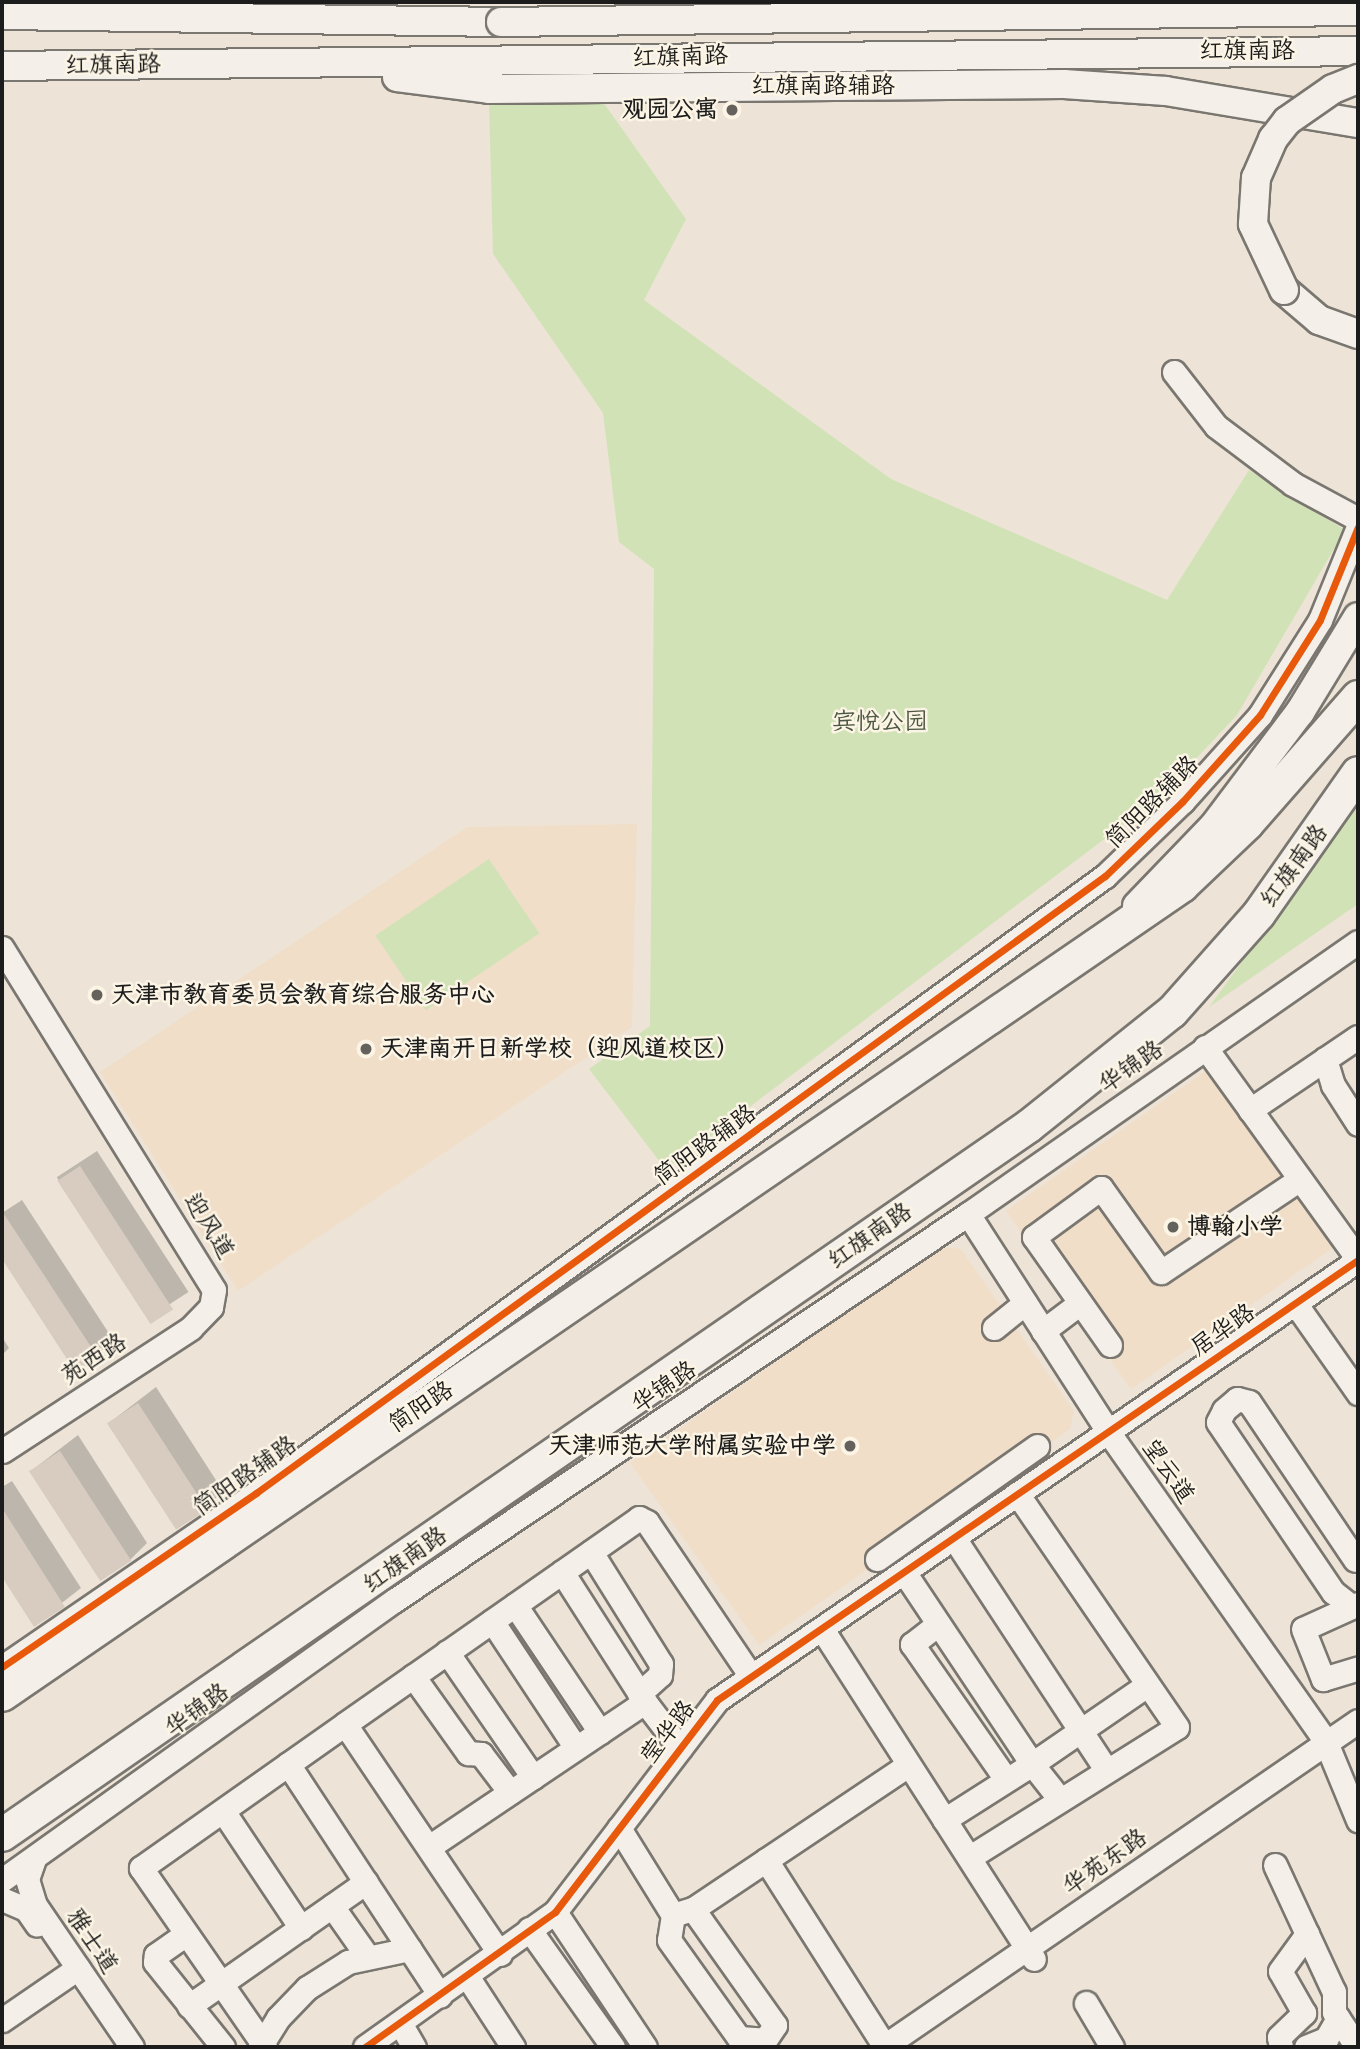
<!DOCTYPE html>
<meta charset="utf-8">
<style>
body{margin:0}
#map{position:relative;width:1360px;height:2049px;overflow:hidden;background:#ede4d7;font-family:"Balsamiq Sans","LXGW WenKai TC",sans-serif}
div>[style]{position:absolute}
.built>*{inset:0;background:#f0dec9;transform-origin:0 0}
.green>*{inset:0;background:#d1e2b7;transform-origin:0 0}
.shadow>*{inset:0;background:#0003;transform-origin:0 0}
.building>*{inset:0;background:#d7ccbf;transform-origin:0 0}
.roads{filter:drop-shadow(2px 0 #7a7670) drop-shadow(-2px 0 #7a7670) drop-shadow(0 2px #7a7670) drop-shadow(0 -2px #7a7670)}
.minor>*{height:23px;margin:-11.5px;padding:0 11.5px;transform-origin:11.5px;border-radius:11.5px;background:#f4f0e9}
.major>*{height:28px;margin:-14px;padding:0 14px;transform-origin:14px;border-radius:14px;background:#f4f0e9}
.highway>*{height:32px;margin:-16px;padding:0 16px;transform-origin:16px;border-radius:16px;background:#f4f0e9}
.bridges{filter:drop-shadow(2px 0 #7a7670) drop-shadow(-2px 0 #7a7670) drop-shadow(0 2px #7a7670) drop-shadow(0 -2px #7a7670)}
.major-bridge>*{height:28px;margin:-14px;padding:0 14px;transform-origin:14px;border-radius:14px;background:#f4f0e9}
.cycleway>*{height:7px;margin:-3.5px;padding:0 3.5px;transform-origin:3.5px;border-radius:3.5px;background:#e8590c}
.dots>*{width:19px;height:19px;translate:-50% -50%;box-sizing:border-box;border:4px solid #fcf5e5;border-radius:50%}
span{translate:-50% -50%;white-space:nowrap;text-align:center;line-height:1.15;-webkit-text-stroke:5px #fcf5e5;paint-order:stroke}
.street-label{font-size:24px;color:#1c1c1c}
.poi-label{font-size:24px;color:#1c1c1c;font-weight:700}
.right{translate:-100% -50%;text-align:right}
.left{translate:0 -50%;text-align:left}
.park-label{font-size:24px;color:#4b5743}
.frame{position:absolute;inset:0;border:4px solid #1c1c1c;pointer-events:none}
</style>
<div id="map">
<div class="built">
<div style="clip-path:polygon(637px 824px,632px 1027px,238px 1291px,100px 1072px,467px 827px)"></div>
<div style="left:1214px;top:1065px;width:218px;height:254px;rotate:55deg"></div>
<div style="clip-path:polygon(942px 1247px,961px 1249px,1074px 1411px,1070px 1429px,759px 1645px,630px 1463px)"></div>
</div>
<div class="green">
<div style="clip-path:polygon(603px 102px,686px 219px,644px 300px,891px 479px,1167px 600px,1249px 470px,1345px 530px,1237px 715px,1160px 797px,666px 1170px,589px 1069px,650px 1026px,654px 569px,619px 542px,603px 413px,493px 254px,489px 103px)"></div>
<div style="clip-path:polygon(1358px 803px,1358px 904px,1209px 1007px)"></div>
<div style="left:489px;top:859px;width:90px;height:137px;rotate:56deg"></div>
</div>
<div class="shadow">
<div style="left:97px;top:1151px;width:168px;height:48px;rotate:57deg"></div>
<div style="clip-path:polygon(22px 1200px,114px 1341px,77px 1371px,2px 1256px,2px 1213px)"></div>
<div style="clip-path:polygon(2px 1337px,9px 1348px,2px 1355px)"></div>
<div style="clip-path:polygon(156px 1387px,223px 1491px,206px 1508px,109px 1423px)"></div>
<div style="clip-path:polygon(78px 1435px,147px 1543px,130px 1560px,31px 1471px)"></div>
<div style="clip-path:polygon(12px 1481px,81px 1588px,35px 1624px,2px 1573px,2px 1487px)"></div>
</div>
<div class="building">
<div style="left:80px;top:1166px;width:171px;height:27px;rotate:57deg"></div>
<div style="clip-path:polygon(2px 1211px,99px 1359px,76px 1373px,2px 1259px)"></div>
<div style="left:138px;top:1403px;width:127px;height:37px;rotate:57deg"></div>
<div style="left:60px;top:1451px;width:131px;height:37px;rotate:57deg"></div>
<div style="clip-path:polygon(2px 1508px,65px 1607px,34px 1627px,2px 1577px)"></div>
</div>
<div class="roads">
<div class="minor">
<div style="left:1174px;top:372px;width:68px;rotate:52.1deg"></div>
<div style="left:1216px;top:426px;width:96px;rotate:37deg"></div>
<div style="left:1293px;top:484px;width:74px;rotate:28.3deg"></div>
<div style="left:2px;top:948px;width:402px;rotate:58.2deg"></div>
<div style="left:214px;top:1290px;width:17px;rotate:100deg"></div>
<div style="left:211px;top:1307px;width:29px;rotate:134deg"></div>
<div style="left:191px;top:1328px;width:225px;rotate:146.9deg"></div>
<div style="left:1205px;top:1047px;width:261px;rotate:54.2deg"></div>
<div style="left:1325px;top:1059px;width:27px;rotate:73deg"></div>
<div style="left:1333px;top:1085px;width:46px;rotate:57.3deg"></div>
<div style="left:1250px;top:1110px;width:130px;rotate:-34.1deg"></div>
<div style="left:968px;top:1214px;width:260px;rotate:57.2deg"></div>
<div style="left:1109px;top:1433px;width:375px;rotate:54.9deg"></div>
<div style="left:1325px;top:1740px;width:87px;rotate:67.6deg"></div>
<div style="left:1295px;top:1303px;width:110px;rotate:55deg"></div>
<div style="left:994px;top:1328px;width:40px;rotate:-39deg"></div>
<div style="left:1043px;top:1331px;width:46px;rotate:-37.1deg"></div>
<div style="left:1110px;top:1345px;width:132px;rotate:-125.1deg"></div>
<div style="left:1034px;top:1237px;width:83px;rotate:-36.2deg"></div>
<div style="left:1101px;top:1188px;width:103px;rotate:54.5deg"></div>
<div style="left:1161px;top:1272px;width:167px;rotate:-33.8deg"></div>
<div style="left:954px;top:1538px;width:275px;rotate:56.7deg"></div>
<div style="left:591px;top:1552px;width:132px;rotate:58deg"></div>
<div style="left:661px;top:1664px;width:11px;rotate:95deg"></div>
<div style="left:660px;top:1675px;width:28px;rotate:138deg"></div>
<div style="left:877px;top:1559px;width:196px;rotate:-35.2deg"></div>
<div style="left:562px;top:1572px;width:154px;rotate:57.4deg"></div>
<div style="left:645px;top:1702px;width:58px;rotate:52.7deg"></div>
<div style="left:904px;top:1572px;width:231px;rotate:56.3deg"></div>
<div style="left:1032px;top:1764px;width:104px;rotate:147.5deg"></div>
<div style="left:1358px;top:1604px;width:60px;rotate:155.6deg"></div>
<div style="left:1303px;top:1629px;width:54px;rotate:68.2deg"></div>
<div style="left:1323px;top:1679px;width:37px;rotate:-17deg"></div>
<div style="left:515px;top:1605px;width:153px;rotate:56.2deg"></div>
<div style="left:1351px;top:1606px;width:23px;rotate:-142deg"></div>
<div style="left:1333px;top:1592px;width:205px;rotate:-124.1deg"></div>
<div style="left:1218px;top:1422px;width:13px;rotate:-63deg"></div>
<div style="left:1224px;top:1410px;width:17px;rotate:-40deg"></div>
<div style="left:1237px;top:1399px;width:12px;rotate:14deg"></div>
<div style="left:1249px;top:1402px;width:190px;rotate:56.1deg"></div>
<div style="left:492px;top:1621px;width:152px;rotate:56.5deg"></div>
<div style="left:938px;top:1624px;width:33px;rotate:142deg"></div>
<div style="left:912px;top:1644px;width:165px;rotate:55.2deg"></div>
<div style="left:822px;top:1629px;width:392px;rotate:57.3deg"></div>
<div style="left:447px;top:1652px;width:152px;rotate:55.5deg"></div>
<div style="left:2px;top:1667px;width:308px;rotate:-34.4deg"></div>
<div style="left:256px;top:1493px;width:1050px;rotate:-36.01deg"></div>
<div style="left:1105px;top:876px;width:107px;rotate:-43.9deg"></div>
<div style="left:1182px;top:802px;width:117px;rotate:-48.1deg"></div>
<div style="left:1260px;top:715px;width:112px;rotate:-57.7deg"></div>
<div style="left:1320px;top:620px;width:100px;rotate:-67.8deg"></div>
<div style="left:413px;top:1676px;width:95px;rotate:54.5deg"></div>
<div style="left:468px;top:1753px;width:13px;rotate:4deg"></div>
<div style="left:481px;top:1754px;width:48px;rotate:52.7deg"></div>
<div style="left:288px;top:1764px;width:277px;rotate:56.7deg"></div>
<div style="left:1058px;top:1797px;width:42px;rotate:-128.2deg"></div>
<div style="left:1032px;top:1764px;width:140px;rotate:-34.5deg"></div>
<div style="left:223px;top:1811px;width:141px;rotate:56.3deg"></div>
<div style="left:619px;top:1828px;width:102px;rotate:58.2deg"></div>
<div style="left:673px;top:1915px;width:21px;rotate:-17deg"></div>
<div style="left:693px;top:1909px;width:259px;rotate:-33.8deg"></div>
<div style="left:429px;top:1847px;width:260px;rotate:-33.9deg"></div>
<div style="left:970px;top:1857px;width:244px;rotate:-32.1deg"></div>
<div style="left:1177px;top:1727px;width:283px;rotate:-124.4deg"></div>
<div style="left:34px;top:1859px;width:21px;rotate:109deg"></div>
<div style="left:27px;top:1879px;width:27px;rotate:73deg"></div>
<div style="left:35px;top:1905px;width:172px;rotate:55.7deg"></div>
<div style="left:766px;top:1860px;width:222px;rotate:57.5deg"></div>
<div style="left:1275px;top:1865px;width:140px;rotate:65.1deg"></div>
<div style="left:1334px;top:1992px;width:20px;rotate:90deg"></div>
<div style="left:1334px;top:2012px;width:42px;rotate:56.7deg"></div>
<div style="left:2px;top:1880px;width:483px;rotate:-35.5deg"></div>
<div style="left:395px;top:1600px;width:691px;rotate:-33.97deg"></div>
<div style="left:968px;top:1214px;width:475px;rotate:-34.9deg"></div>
<div style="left:2px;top:1899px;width:26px;rotate:23deg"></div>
<div style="left:26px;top:1909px;width:19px;rotate:55deg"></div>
<div style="left:332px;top:1906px;width:61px;rotate:55deg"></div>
<div style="left:555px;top:1912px;width:162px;rotate:56.3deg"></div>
<div style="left:673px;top:1915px;width:25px;rotate:99deg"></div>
<div style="left:669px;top:1940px;width:120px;rotate:54.5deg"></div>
<div style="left:739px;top:2038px;width:26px;rotate:4deg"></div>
<div style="left:765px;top:2040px;width:18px;rotate:-56deg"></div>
<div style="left:775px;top:2025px;width:142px;rotate:-125.3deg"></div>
<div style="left:529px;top:1929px;width:145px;rotate:54.6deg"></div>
<div style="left:186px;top:1934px;width:37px;rotate:145deg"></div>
<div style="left:156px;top:1955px;width:7px;rotate:98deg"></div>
<div style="left:155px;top:1962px;width:109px;rotate:51.3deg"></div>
<div style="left:500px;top:1954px;width:277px;rotate:-124deg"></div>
<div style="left:345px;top:1724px;width:359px;rotate:-35deg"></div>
<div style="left:639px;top:1518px;width:9px;rotate:27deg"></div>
<div style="left:647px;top:1522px;width:186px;rotate:56deg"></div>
<div style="left:467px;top:1976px;width:85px;rotate:57.1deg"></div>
<div style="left:1086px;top:2003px;width:51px;rotate:59.4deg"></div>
<div style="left:189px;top:2006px;width:216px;rotate:-35deg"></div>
<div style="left:2px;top:2020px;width:92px;rotate:-34.4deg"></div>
<div style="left:400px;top:2023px;width:28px;rotate:60deg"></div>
<div style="left:260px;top:2047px;width:34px;rotate:-58deg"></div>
<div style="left:278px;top:2018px;width:42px;rotate:-46deg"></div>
<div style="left:307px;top:1988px;width:49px;rotate:-32.4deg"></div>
<div style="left:348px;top:1962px;width:63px;rotate:-11.8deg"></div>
<div style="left:265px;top:2047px;width:218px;rotate:-124.7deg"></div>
<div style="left:141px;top:1868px;width:250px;rotate:-35.2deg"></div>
<div style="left:365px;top:2047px;width:233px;rotate:-35.4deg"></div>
<div style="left:555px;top:1912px;width:267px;rotate:-52.6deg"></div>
<div style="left:717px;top:1700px;width:777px;rotate:-34.47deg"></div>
<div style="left:883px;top:2047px;width:576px;rotate:-34.46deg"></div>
<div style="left:1281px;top:2047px;width:10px;rotate:-101deg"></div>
<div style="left:1279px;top:2037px;width:35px;rotate:-44deg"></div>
<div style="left:1304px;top:2013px;width:48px;rotate:-119.7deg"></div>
<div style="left:1280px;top:1971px;width:46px;rotate:-53.9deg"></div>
<div style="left:1306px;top:2047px;width:22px;rotate:-22deg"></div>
<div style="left:1326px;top:2039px;width:24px;rotate:-60deg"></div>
</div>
<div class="major">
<div style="left:2px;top:15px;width:499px;rotate:0.8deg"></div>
<div style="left:2px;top:66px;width:1356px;rotate:-0.63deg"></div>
<div style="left:397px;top:77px;width:93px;rotate:7.4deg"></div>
<div style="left:489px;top:89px;width:575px;rotate:-0.5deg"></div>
<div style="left:1064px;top:84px;width:102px;rotate:3.9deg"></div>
<div style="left:1166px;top:91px;width:195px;rotate:9.5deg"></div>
<div style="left:1284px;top:290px;width:46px;rotate:40.6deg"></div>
<div style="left:1319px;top:320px;width:41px;rotate:19.7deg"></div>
<div style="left:1137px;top:906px;width:111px;rotate:-46.1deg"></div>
<div style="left:1214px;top:826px;width:143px;rotate:-53deg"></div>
<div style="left:1300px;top:712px;width:111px;rotate:-58.6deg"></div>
</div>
<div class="highway">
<div style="left:2px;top:1695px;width:1431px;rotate:-34.43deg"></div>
<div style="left:1182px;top:886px;width:90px;rotate:-43.6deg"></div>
<div style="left:1247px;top:824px;width:169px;rotate:-48.8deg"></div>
<div style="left:2px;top:1835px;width:1248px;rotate:-34.62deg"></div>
<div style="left:1029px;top:1126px;width:183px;rotate:-38.6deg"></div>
<div style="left:1172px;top:1012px;width:131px;rotate:-48.4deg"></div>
<div style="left:1259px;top:914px;width:172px;rotate:-54.9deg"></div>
</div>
</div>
<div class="bridges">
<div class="major-bridge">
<div style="left:501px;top:22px;width:857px;rotate:-0.74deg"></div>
<div style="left:1284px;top:290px;width:73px;rotate:-115.2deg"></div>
<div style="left:1253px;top:224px;width:46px;rotate:-86.3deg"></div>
<div style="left:1256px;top:178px;width:43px;rotate:-66.4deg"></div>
<div style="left:1273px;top:139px;width:23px;rotate:-52deg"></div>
<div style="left:1287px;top:121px;width:56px;rotate:-34.8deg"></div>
<div style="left:1333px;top:89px;width:27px;rotate:-22deg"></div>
</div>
</div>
<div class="cycleway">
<div style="left:2px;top:1667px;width:308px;rotate:-34.4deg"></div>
<div style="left:256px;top:1493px;width:1050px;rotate:-36.01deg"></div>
<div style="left:1105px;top:876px;width:107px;rotate:-43.9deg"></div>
<div style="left:1182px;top:802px;width:117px;rotate:-48.1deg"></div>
<div style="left:1260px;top:715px;width:112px;rotate:-57.7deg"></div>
<div style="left:1320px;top:620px;width:100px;rotate:-67.8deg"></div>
<div style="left:365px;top:2047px;width:233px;rotate:-35.4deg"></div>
<div style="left:555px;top:1912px;width:267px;rotate:-52.6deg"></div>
<div style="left:717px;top:1700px;width:777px;rotate:-34.47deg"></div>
</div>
<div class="dots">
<div style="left:732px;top:110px;background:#65625d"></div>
<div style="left:97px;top:995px;background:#65625d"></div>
<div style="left:366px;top:1049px;background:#65625d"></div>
<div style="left:1173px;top:1227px;background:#65625d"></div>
<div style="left:850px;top:1446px;background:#65625d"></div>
</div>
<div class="street-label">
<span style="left:1247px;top:51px">红旗南路</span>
<span style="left:680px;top:57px;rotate:-2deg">红旗南路</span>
<span style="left:113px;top:65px;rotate:-1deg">红旗南路</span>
<span style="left:823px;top:86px">红旗南路辅路</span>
<span style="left:1152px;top:802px;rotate:-45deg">简阳路辅路</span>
<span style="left:1294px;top:866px;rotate:-54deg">红旗南路</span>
<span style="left:1131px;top:1067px;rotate:-35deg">华锦路</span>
<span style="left:705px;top:1145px;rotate:-36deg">简阳路辅路</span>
<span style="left:209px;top:1226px;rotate:58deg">迎风道</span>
<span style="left:870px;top:1236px;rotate:-35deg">红旗南路</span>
<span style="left:1223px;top:1330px;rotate:-35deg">居华路</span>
<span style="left:94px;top:1359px;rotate:-33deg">苑西路</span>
<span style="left:664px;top:1387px;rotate:-34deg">华锦路</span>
<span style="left:421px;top:1407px;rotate:-34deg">简阳路</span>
<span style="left:1168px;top:1471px;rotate:55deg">望云道</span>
<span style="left:245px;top:1476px;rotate:-35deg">简阳路辅路</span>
<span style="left:405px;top:1560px;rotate:-35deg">红旗南路</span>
<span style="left:197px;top:1710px;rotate:-36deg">华锦路</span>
<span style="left:668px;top:1732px;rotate:-53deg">莹华路</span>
<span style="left:1105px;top:1862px;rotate:-35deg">华苑东路</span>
<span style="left:92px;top:1941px;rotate:56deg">雅士道</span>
</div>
<div class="poi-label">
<span class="right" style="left:718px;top:110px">观园公寓</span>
<span class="left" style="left:111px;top:995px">天津市教育委员会教育综合服务中心</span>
<span class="left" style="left:380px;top:1049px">天津南开日新学校（迎风道校区）</span>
<span class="left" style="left:1187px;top:1227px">博翰小学</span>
<span class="right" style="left:836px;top:1446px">天津师范大学附属实验中学</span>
</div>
<div class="park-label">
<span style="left:880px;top:722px">宾悦公园</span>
</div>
<div class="frame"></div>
</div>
